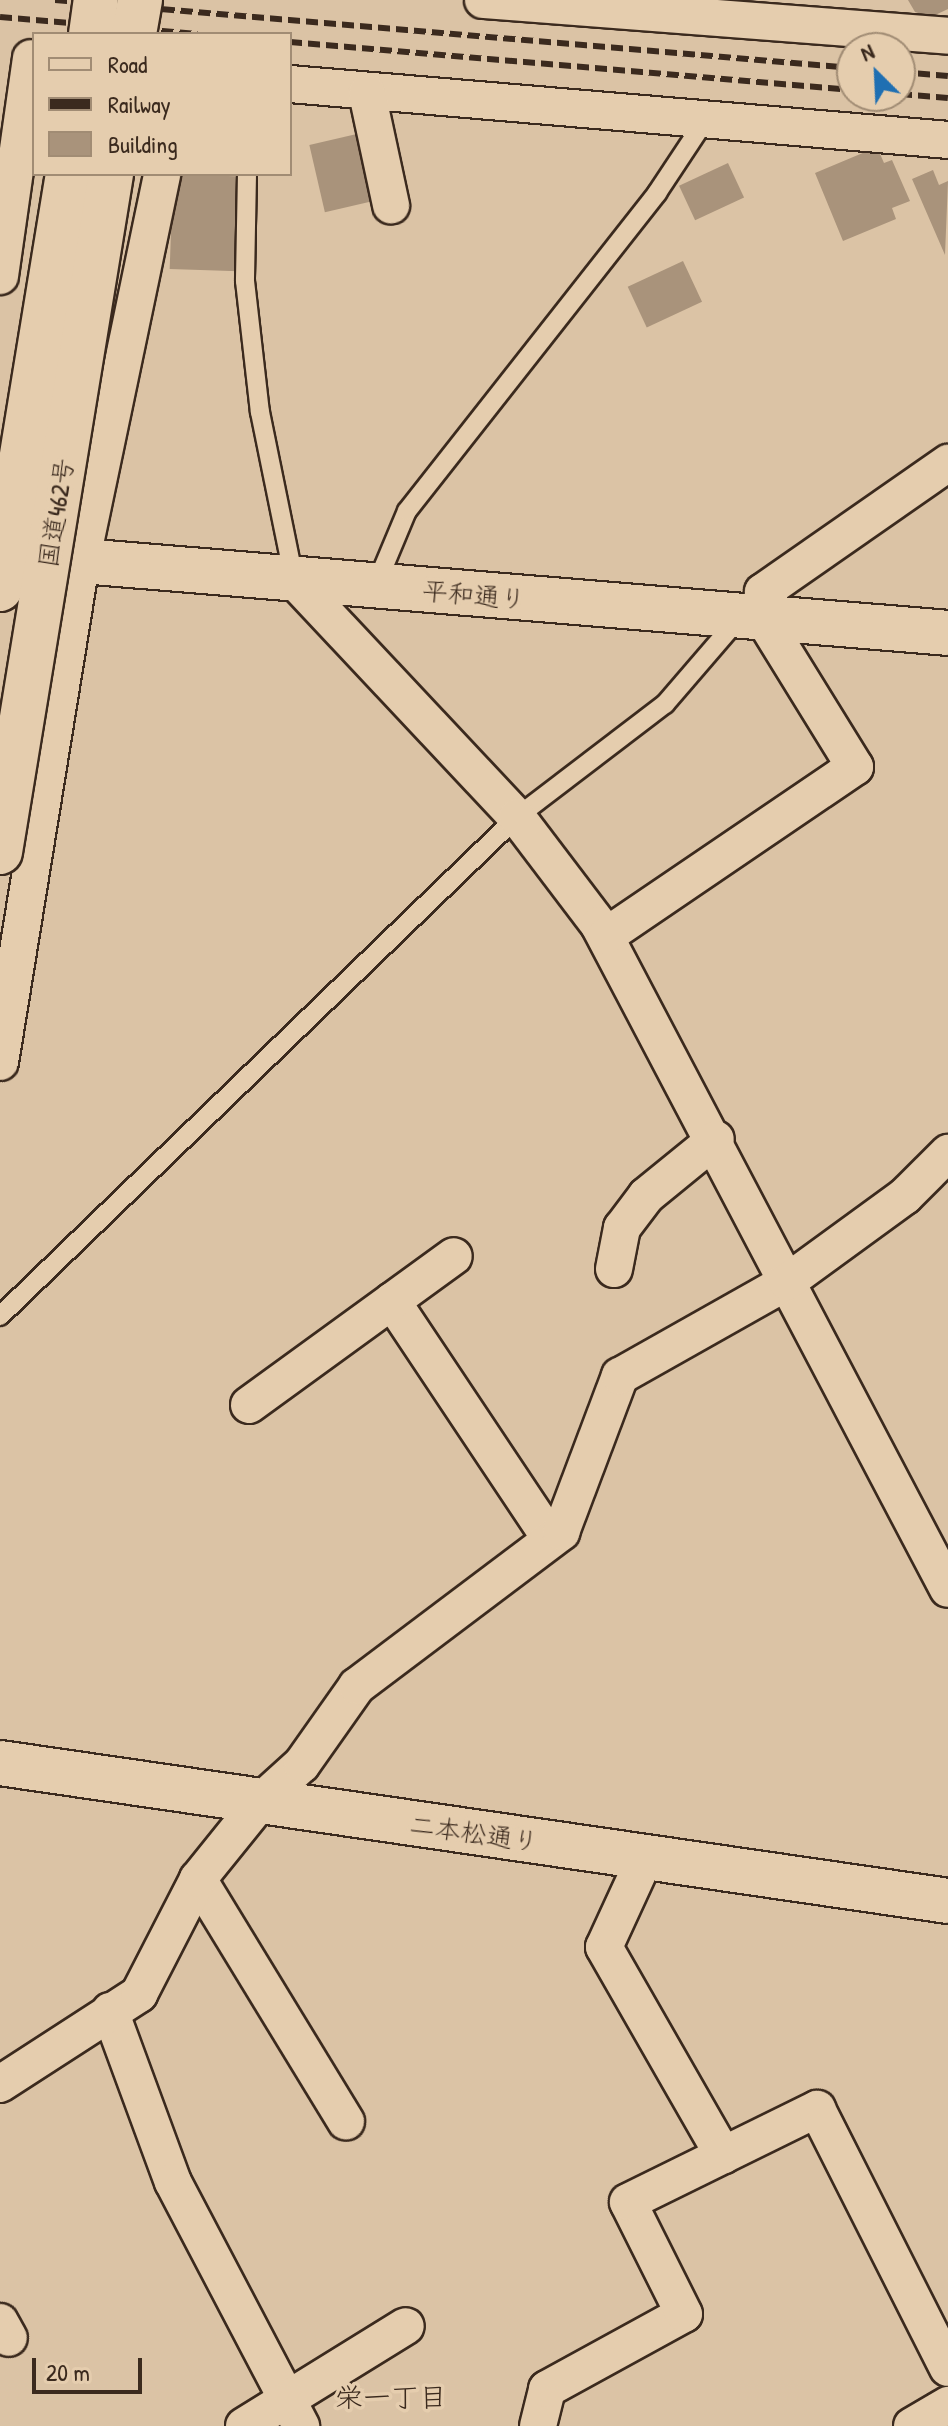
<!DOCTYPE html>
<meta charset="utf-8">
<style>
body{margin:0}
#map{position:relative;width:948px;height:2426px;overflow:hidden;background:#dbc3a5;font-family:"Patrick Hand","Klee One",sans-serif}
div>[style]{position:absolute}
.building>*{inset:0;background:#a9937b;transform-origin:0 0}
.roads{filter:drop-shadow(2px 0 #3b2a1e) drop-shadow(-2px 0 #3b2a1e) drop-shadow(0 2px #3b2a1e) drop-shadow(0 -2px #3b2a1e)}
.service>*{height:18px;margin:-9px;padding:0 9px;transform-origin:9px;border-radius:9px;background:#e5cdae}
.minor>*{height:36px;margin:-18px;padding:0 18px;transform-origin:18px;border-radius:18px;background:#e5cdae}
.tertiary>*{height:44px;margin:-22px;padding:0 22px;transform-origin:22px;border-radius:22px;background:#e5cdae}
.rail>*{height:6px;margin-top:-3px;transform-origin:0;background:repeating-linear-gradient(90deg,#3b2a1e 0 12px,transparent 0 18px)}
.bridges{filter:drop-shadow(2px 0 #3b2a1e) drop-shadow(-2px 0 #3b2a1e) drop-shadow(0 2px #3b2a1e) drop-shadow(0 -2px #3b2a1e)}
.trunk-bridge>*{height:44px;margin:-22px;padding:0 22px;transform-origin:22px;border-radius:22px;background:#e5cdae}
span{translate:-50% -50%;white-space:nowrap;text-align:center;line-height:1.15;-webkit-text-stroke:7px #e5cdae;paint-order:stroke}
.street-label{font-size:26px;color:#3b2a1e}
.neighbourhood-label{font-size:28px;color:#3b2a1e}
.legend{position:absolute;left:32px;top:32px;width:260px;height:144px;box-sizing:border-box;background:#e5cdae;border:2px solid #a18c74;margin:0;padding:10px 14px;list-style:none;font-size:24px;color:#3b2a1e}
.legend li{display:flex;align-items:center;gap:16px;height:40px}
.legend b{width:40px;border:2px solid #a18c74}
.north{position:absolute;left:836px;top:32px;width:80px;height:80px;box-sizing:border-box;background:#e5cdae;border:2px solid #a18c74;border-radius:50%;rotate:336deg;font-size:22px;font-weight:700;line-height:32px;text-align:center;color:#3b2a1e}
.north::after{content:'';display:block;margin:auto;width:28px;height:36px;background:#1f6fb2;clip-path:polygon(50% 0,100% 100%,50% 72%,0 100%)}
.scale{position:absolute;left:32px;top:2358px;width:110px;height:36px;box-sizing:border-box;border:4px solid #3b2a1e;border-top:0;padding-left:10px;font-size:24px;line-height:28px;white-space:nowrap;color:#3b2a1e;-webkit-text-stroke:6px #e5cdae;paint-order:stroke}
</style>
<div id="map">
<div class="building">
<div style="clip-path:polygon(908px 0,948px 0,948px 9px,931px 17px,915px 12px)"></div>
<div style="left:361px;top:133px;width:69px;height:53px;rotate:77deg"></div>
<div style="clip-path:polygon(877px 147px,884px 163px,892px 160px,910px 201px,892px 208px,896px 219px,843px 241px,815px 173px)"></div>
<div style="left:728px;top:163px;width:38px;height:54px;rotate:65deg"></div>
<div style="clip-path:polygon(933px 170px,939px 185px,948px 181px,945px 255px,912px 179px)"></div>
<div style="left:173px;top:174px;width:69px;height:95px;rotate:2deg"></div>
<div style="left:683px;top:261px;width:45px;height:61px;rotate:65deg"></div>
</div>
<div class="roads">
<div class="service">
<div style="left:247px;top:174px;width:107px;rotate:91.1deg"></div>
<div style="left:245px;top:281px;width:132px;rotate:83.5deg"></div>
<div style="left:260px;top:412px;width:170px;rotate:78.5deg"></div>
<div style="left:376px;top:585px;width:80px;rotate:-67.3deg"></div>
<div style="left:407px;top:511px;width:405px;rotate:-51.8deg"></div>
<div style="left:657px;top:193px;width:85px;rotate:-56.5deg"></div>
<div style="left:0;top:1316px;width:719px;rotate:-43.99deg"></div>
<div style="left:517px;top:817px;width:186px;rotate:-37.4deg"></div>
<div style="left:665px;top:704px;width:112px;rotate:-49.3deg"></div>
</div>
<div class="minor">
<div style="left:483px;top:0;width:466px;rotate:4.4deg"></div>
<div style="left:290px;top:84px;width:660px;rotate:4.86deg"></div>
<div style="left:367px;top:93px;width:115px;rotate:77.9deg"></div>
<div style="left:0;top:276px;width:220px;rotate:-81.9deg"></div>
<div style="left:295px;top:581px;width:324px;rotate:46.8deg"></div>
<div style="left:517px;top:817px;width:136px;rotate:52.8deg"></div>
<div style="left:599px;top:925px;width:750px;rotate:62.27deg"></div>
<div style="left:606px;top:936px;width:301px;rotate:-34.2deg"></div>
<div style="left:855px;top:767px;width:175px;rotate:-121.7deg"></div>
<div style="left:763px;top:618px;width:26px;rotate:-90deg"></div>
<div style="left:763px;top:592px;width:226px;rotate:-34.9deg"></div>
<div style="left:0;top:1062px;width:506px;rotate:-80.78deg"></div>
<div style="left:81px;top:563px;width:397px;rotate:-78.2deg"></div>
<div style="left:614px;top:1269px;width:42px;rotate:-79deg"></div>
<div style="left:622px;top:1228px;width:40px;rotate:-53deg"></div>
<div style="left:646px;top:1196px;width:90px;rotate:-39.2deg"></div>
<div style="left:392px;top:1301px;width:286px;rotate:56.3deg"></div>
<div style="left:249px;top:1405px;width:253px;rotate:-36deg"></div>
<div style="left:645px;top:1858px;width:98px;rotate:114.7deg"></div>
<div style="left:604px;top:1947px;width:240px;rotate:60.2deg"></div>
<div style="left:198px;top:1879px;width:284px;rotate:58.6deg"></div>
<div style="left:110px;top:2011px;width:182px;rotate:69.8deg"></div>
<div style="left:173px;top:2182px;width:276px;rotate:62.3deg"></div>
<div style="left:0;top:2084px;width:166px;rotate:-32.9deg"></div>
<div style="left:139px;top:1994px;width:129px;rotate:-62.8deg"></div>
<div style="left:198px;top:1879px;width:100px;rotate:-51.1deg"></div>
<div style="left:261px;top:1801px;width:55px;rotate:-42.1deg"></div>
<div style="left:302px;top:1764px;width:95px;rotate:-54.8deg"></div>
<div style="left:357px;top:1686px;width:256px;rotate:-37deg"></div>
<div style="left:561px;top:1532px;width:167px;rotate:-69.3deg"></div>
<div style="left:620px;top:1376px;width:192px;rotate:-29.4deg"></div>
<div style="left:787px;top:1282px;width:146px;rotate:-36.1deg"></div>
<div style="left:905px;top:1196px;width:61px;rotate:-45deg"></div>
<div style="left:0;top:2322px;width:18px;rotate:61deg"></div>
<div style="left:244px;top:2426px;width:190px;rotate:-31.7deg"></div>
<div style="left:538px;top:2426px;width:38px;rotate:-76deg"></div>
<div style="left:547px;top:2389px;width:156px;rotate:-28.7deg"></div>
<div style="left:684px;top:2314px;width:125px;rotate:-116.6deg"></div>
<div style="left:628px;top:2202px;width:211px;rotate:-26.2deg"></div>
<div style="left:817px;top:2109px;width:290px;rotate:63.2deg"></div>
<div style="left:912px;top:2426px;width:42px;rotate:-30.3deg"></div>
</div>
<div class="tertiary">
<div style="left:10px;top:555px;width:941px;rotate:4.75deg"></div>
<div style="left:0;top:1763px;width:958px;rotate:8.28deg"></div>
</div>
</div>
<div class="rail">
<div style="left:55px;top:0;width:800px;rotate:4.88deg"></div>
<div style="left:0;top:17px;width:198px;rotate:4.9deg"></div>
<div style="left:290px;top:42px;width:564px;rotate:4.88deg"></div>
<div style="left:900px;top:72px;width:48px;rotate:4.8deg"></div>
<div style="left:900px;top:94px;width:48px;rotate:4.8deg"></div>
</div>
<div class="bridges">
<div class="trunk-bridge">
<div style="left:91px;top:34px;width:34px;rotate:-82deg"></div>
<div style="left:134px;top:34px;width:35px;rotate:-80deg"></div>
<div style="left:0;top:589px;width:421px;rotate:-80.7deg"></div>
<div style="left:0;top:852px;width:687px;rotate:-80.7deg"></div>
</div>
</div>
<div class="street-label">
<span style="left:56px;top:513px;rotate:-81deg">国道462号</span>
<span style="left:474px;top:595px;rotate:5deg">平和通り</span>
<span style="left:474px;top:1833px;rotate:8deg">二本松通り</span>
</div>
<div class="neighbourhood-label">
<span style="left:391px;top:2397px">栄一丁目</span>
</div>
<ul class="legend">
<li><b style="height:10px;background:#e5cdae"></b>Road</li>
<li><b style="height:10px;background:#3b2a1e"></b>Railway</li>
<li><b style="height:22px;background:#a9937b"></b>Building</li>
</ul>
<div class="north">N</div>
<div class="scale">20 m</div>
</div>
